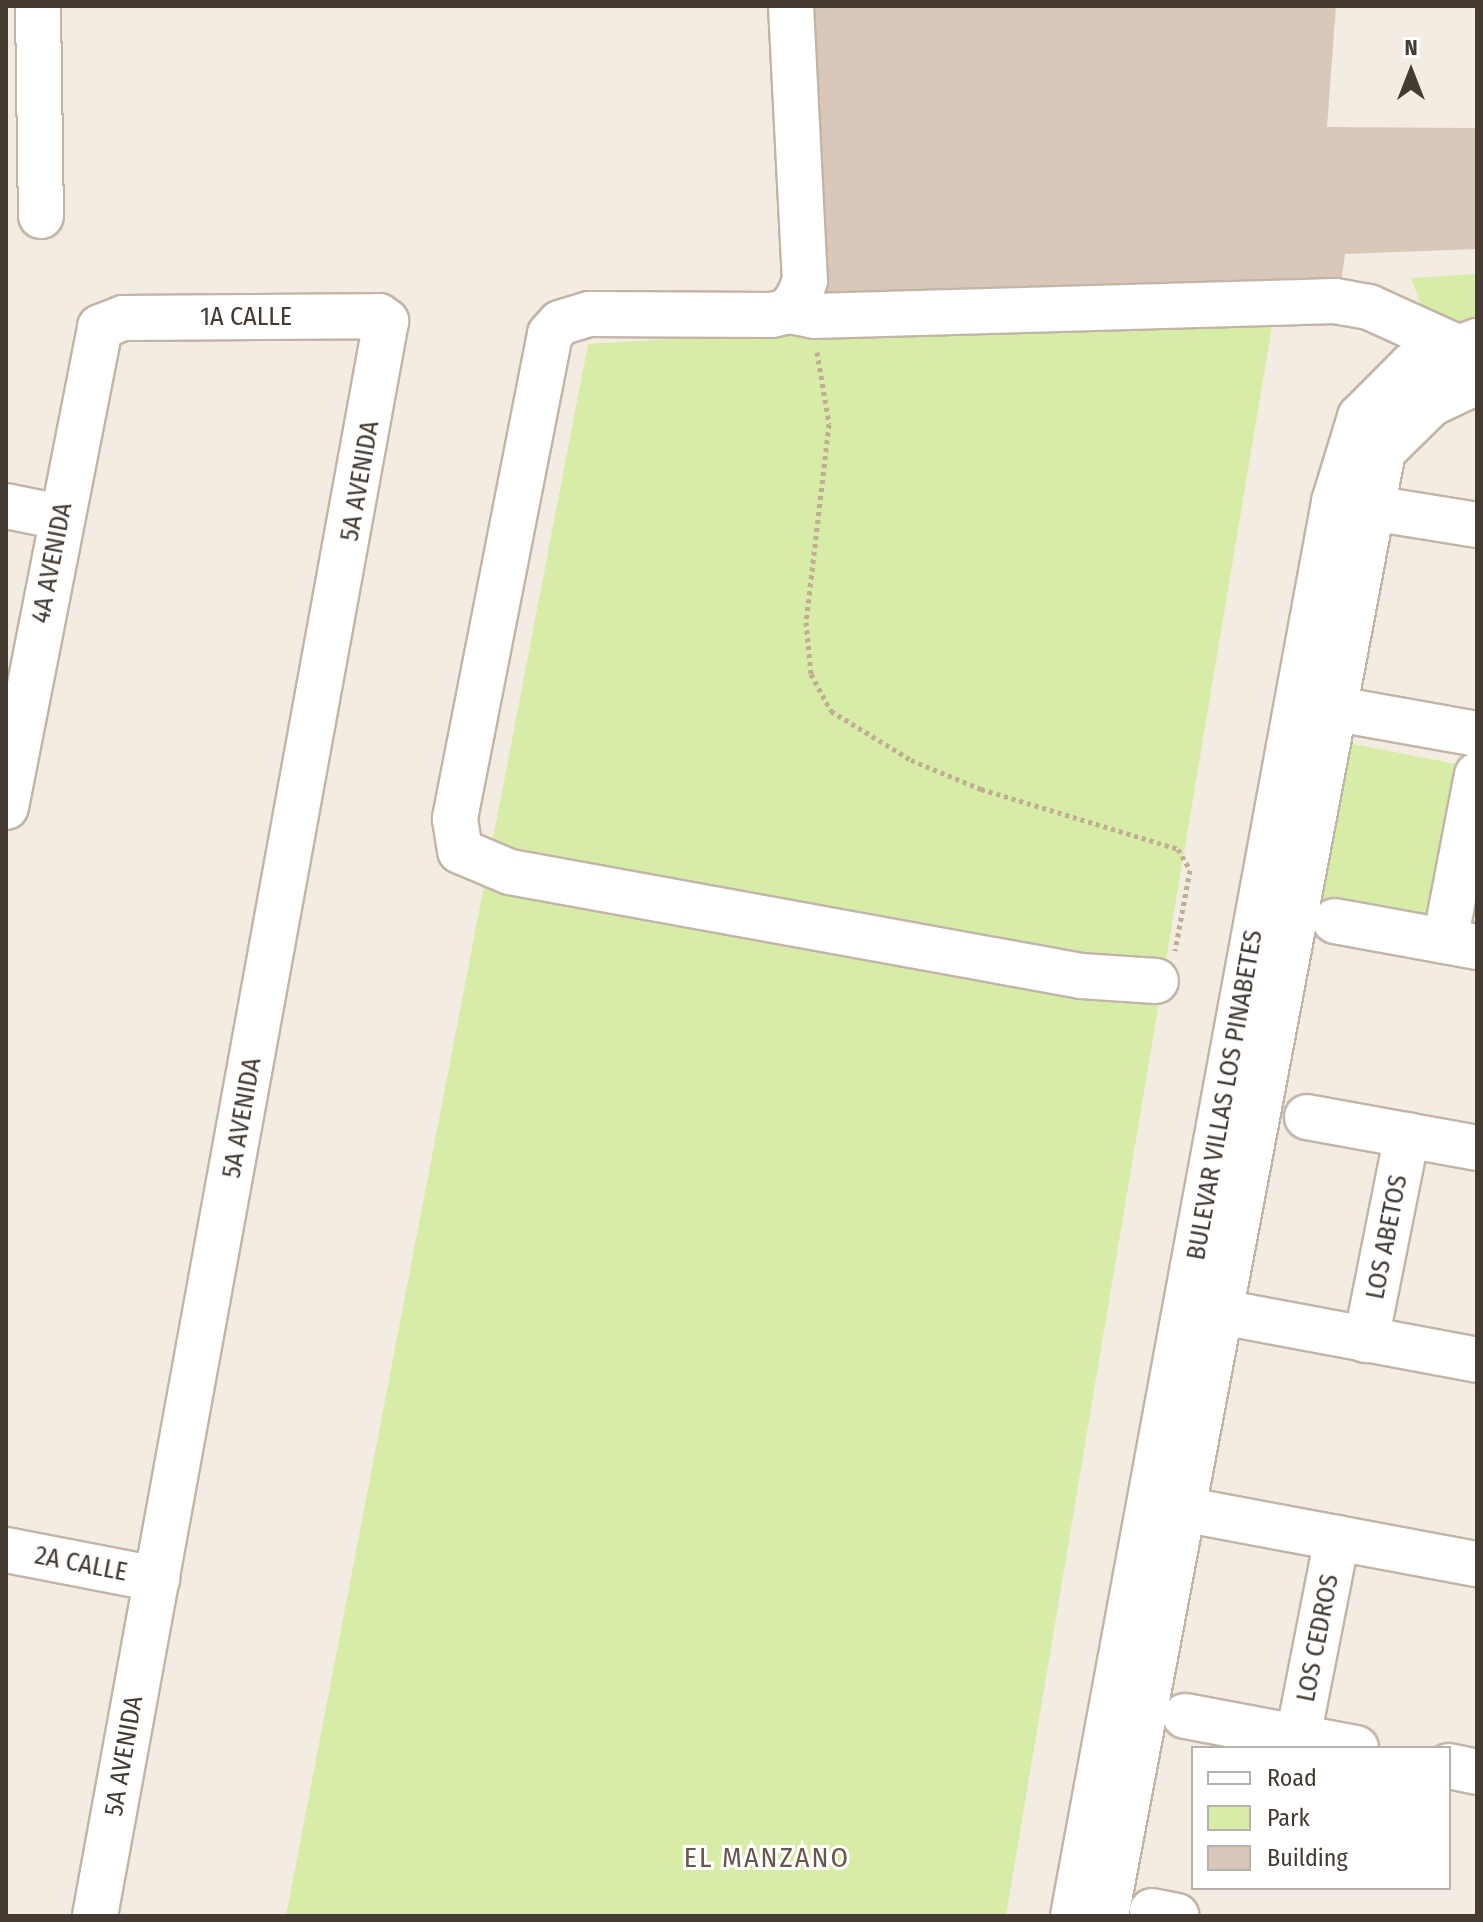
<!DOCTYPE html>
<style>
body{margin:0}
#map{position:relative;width:1483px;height:1922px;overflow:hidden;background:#f3ece2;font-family:"Fira Sans Condensed",sans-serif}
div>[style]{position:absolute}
.green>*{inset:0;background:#d6eca7;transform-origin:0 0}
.building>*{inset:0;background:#d9c8ba}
.path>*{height:5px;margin-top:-2.5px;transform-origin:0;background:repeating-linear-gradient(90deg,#c2ac94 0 4px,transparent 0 8px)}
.roads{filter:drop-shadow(2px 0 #c2b5a7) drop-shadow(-2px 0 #c2b5a7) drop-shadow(0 2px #c2b5a7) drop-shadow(0 -2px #c2b5a7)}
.minor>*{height:44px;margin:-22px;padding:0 22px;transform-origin:22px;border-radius:22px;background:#fff}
span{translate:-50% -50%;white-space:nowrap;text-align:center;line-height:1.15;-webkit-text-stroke:6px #fff;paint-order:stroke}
.street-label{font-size:26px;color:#453b32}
.neighbourhood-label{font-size:28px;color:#695749;letter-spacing:2px}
.frame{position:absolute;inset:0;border:8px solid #453b32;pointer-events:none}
.legend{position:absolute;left:1191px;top:1746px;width:260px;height:144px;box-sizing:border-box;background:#fff;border:2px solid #b5b1ad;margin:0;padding:10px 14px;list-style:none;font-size:24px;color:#453b32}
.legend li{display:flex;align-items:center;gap:16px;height:40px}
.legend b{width:40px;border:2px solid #b5b1ad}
.north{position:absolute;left:1371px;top:32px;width:80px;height:80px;-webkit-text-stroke:6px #fff;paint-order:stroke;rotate:0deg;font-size:22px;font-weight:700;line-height:32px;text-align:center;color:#453b32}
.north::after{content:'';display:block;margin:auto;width:28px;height:36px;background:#453b32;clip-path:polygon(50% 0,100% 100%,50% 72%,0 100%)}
</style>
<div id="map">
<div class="green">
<div style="clip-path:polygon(1477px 274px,1477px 331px,1452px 331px,1422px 307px,1411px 278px)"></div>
<div style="clip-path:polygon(1276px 303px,1006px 1916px,286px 1916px,588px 344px)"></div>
<div style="left:1348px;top:743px;width:115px;height:163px;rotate:11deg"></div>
</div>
<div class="building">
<div style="clip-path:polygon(807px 6px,1336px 6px,1327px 127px,1477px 128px,1477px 249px,1345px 254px,1340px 291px,817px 309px)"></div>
</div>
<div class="path">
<div style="left:817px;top:352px;width:73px;rotate:80.5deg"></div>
<div style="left:829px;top:424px;width:199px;rotate:96.6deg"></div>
<div style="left:806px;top:622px;width:52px;rotate:84.5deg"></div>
<div style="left:811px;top:674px;width:42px;rotate:61.6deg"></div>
<div style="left:831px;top:711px;width:94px;rotate:31.5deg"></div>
<div style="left:911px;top:760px;width:76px;rotate:22.5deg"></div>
<div style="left:981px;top:789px;width:206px;rotate:16.9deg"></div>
<div style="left:1178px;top:849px;width:24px;rotate:60deg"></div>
<div style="left:1190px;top:870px;width:82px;rotate:100.5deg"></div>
</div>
<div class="roads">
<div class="minor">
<div style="left:38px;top:6px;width:210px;rotate:89.2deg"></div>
<div style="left:791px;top:6px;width:275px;rotate:87.1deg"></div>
<div style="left:805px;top:281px;width:16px;rotate:112deg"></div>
<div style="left:799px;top:296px;width:18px;rotate:124deg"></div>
<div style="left:789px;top:311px;width:18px;rotate:167deg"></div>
<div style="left:771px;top:315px;width:182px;rotate:-179.7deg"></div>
<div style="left:589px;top:314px;width:30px;rotate:163deg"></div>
<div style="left:560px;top:323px;width:15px;rotate:132deg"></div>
<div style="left:550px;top:334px;width:494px;rotate:101.1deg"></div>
<div style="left:455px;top:819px;width:32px;rotate:81deg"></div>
<div style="left:460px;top:851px;width:54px;rotate:22.8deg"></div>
<div style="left:510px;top:872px;width:580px;rotate:10.32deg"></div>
<div style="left:1081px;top:976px;width:75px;rotate:3.8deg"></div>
<div style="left:789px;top:311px;width:25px;rotate:11deg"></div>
<div style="left:814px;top:316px;width:521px;rotate:-1.65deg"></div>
<div style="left:1335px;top:301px;width:35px;rotate:10deg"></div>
<div style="left:1369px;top:307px;width:94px;rotate:24.4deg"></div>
<div style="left:1341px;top:503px;width:138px;rotate:9.2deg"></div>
<div style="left:6px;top:506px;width:55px;rotate:11.5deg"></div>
<div style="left:1303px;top:703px;width:177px;rotate:10.1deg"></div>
<div style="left:6px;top:807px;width:489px;rotate:-78.9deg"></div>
<div style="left:100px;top:327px;width:25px;rotate:-21deg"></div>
<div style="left:123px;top:318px;width:256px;rotate:-0.4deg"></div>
<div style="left:379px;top:316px;width:9px;rotate:36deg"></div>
<div style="left:386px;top:321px;width:1621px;rotate:100.34deg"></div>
<div style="left:1335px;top:921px;width:144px;rotate:10.4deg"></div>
<div style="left:1445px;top:941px;width:169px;rotate:-79.1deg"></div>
<div style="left:1307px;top:1117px;width:173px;rotate:10.3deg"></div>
<div style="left:1189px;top:1306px;width:293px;rotate:10.6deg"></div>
<div style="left:1366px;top:1340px;width:209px;rotate:-78.7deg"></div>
<div style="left:1155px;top:1504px;width:328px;rotate:10.6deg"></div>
<div style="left:6px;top:1550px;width:154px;rotate:10.9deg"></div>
<div style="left:1185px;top:1716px;width:174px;rotate:10.6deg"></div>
<div style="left:1298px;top:1737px;width:203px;rotate:-78.9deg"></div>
<div style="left:1449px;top:1766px;width:29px;rotate:12deg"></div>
<div style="left:1152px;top:1911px;width:25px;rotate:11deg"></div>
<div style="left:1073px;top:1916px;width:1438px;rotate:-79.54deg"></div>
<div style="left:1334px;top:502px;width:89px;rotate:-73deg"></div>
<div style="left:1360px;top:417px;width:74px;rotate:-45deg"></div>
<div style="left:1412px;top:365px;width:69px;rotate:-20.3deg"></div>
<div style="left:1106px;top:1916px;width:1491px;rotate:-79.29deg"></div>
<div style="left:1383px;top:451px;width:67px;rotate:-44.4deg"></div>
<div style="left:1431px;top:404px;width:51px;rotate:-25.6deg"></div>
</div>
</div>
<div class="street-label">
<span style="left:246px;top:317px">1A CALLE</span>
<span style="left:360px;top:481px;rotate:-80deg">5A AVENIDA</span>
<span style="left:52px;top:563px;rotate:-79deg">4A AVENIDA</span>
<span style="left:1225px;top:1095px;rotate:-80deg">BULEVAR VILLAS LOS PINABETES</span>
<span style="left:242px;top:1118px;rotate:-80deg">5A AVENIDA</span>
<span style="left:1387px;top:1237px;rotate:-79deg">LOS ABETOS</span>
<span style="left:81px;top:1564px;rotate:11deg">2A CALLE</span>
<span style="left:1318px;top:1638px;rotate:-79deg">LOS CEDROS</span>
<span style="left:124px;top:1756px;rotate:-80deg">5A AVENIDA</span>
</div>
<div class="neighbourhood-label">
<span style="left:767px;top:1858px">EL MANZANO</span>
</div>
<div class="frame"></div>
<ul class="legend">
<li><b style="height:10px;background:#fff"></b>Road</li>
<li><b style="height:22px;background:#d6eca7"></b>Park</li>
<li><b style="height:22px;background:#d9c8ba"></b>Building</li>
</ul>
<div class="north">N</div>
</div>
